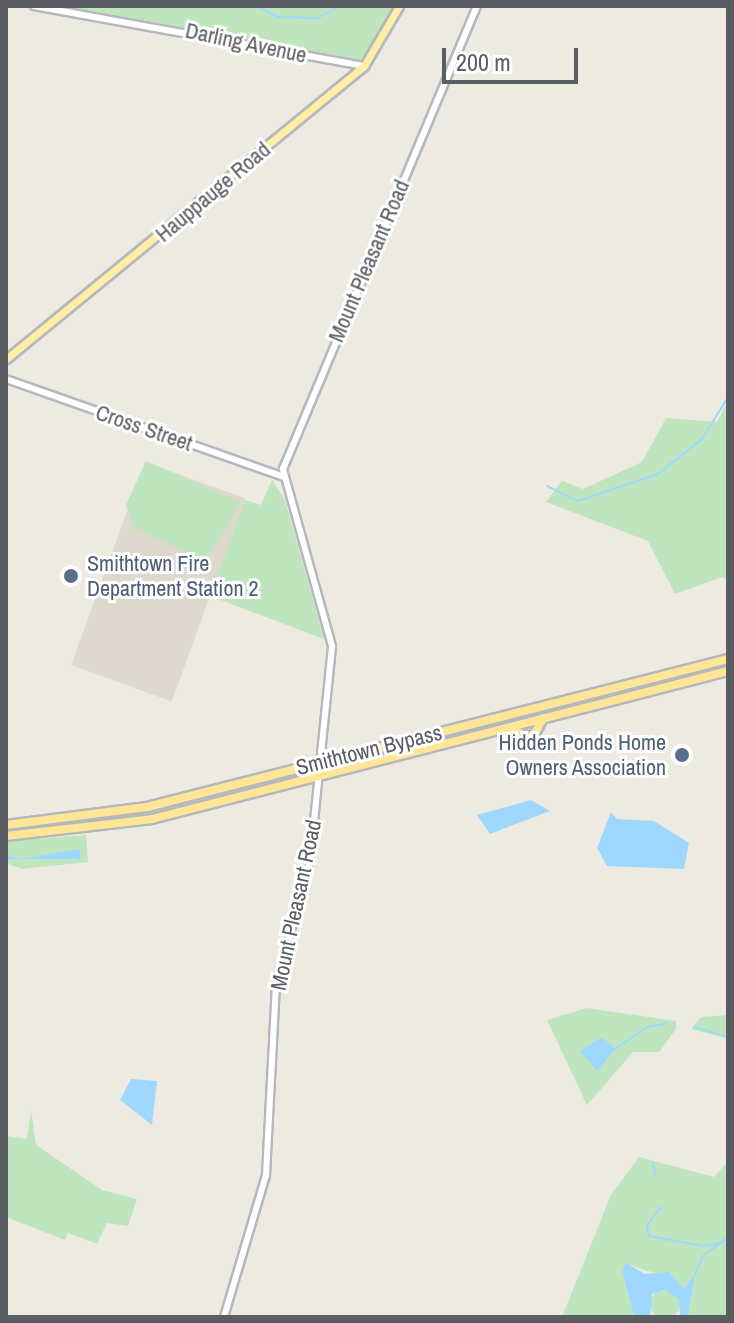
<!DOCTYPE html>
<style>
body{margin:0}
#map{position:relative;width:734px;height:1323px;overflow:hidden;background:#edeae1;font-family:"Archivo Narrow",sans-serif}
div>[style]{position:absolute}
.education>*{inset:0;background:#ddd9cf;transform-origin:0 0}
.green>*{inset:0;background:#bee5bd}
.round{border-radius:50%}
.water>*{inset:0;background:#9fd8ff}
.stream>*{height:2px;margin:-1px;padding:0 1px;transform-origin:1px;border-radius:1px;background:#9fd8ff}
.roads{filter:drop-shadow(2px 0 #b4b8bc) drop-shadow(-2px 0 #b4b8bc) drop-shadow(0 2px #b4b8bc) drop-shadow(0 -2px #b4b8bc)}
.tertiary>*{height:6px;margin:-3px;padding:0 3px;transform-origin:3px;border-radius:3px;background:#fff}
.primary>*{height:7px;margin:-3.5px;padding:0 3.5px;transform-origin:3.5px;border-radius:3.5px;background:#ffeea4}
.trunk>*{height:8px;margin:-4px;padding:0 4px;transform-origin:4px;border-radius:4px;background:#fee696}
.dots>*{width:22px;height:22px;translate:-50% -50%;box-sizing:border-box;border:4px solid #fff;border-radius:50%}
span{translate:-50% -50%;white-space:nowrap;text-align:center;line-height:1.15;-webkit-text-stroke:6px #fff;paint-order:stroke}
.street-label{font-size:22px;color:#5a5e62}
.service-label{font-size:22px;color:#4e5e75}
.left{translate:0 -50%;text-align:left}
.right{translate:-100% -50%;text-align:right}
.frame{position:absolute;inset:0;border:8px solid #5a5e62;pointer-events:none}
.scale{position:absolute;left:442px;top:48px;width:136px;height:36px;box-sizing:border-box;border:4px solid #5a5e62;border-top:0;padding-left:10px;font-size:24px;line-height:28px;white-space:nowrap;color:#5a5e62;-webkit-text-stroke:6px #fff;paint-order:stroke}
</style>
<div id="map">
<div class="education">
<div style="left:145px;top:462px;width:107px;height:216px;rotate:20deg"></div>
</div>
<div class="green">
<div style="clip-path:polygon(64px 6px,393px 6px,362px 61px)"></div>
<div style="clip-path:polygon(728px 401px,728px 581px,722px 577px,675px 594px,648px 541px,546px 502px,562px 481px,583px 489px,642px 462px,666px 418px,717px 422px)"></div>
<div style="clip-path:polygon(146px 461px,241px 502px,206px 561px,135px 528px,126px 505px)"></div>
<div style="clip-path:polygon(272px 480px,285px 500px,324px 639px,210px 596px,245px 500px,261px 505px)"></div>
<div style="clip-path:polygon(86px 835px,88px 862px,22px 869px,6px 863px,6px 841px)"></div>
<div style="clip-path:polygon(587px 1008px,676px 1021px,676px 1029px,659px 1052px,633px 1052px,587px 1105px,547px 1020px)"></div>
<div style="clip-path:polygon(728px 1015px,728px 1039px,691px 1029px,701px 1017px)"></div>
<div style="clip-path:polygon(31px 1110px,36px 1145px,102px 1190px,137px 1199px,128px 1226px,107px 1223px,97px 1244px,68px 1233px,65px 1240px,6px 1217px,6px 1136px,27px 1139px)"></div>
<div style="clip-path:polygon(639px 1157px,714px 1177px,728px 1161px,728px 1317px,688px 1317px,694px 1273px,684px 1289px,674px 1279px,626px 1264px,622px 1271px,634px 1317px,562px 1317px,611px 1195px)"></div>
<div class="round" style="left:650px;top:1289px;width:30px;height:30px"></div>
</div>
<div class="water">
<div style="clip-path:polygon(531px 800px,550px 811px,490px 834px,477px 815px)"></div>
<div style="clip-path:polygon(611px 812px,617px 819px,654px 821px,689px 843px,684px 869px,607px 866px,597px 848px)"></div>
<div style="clip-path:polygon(80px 849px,80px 859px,6px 859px,6px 855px,21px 859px)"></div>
<div style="clip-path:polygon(602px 1037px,615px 1049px,597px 1071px,580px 1051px)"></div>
<div style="clip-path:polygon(131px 1079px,157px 1081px,152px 1125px,120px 1100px)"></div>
<div style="clip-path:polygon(626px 1263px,645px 1274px,669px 1272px,684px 1289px,695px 1272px,688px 1317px,680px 1317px,679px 1300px,665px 1289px,652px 1294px,650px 1317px,634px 1317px,622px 1271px)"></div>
</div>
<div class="stream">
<div style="left:256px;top:6px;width:25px;rotate:27deg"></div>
<div style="left:278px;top:17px;width:40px;rotate:1.4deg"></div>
<div style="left:318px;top:18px;width:25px;rotate:-29deg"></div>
<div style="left:547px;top:486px;width:34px;rotate:26deg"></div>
<div style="left:578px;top:501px;width:84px;rotate:-18.6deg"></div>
<div style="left:658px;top:474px;width:56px;rotate:-38.5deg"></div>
<div style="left:702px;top:439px;width:49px;rotate:-58.2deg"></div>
<div style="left:694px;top:1027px;width:35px;rotate:16deg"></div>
<div style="left:615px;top:1049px;width:40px;rotate:-34deg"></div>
<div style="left:648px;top:1027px;width:20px;rotate:-11deg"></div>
<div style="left:653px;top:1162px;width:14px;rotate:78deg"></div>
<div style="left:662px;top:1206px;width:24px;rotate:128deg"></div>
<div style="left:647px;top:1225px;width:11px;rotate:80deg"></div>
<div style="left:649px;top:1236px;width:55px;rotate:10.5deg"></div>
<div style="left:703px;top:1246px;width:20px;rotate:-11deg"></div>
<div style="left:695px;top:1274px;width:20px;rotate:-66deg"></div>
<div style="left:703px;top:1256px;width:31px;rotate:-37deg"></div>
</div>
<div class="roads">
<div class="tertiary">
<div style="left:34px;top:6px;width:335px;rotate:10.3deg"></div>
<div style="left:6px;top:379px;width:293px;rotate:19.4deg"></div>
<div style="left:224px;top:1317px;width:148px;rotate:-73.5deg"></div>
<div style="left:266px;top:1175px;width:189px;rotate:-87deg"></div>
<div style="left:276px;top:986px;width:131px;rotate:-74.9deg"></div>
<div style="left:310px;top:860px;width:215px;rotate:-84.1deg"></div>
<div style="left:332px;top:646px;width:184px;rotate:-105.5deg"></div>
<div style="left:283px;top:469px;width:502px;rotate:-67.27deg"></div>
</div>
<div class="primary">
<div style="left:6px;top:359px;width:463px;rotate:-39.3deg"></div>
<div style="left:364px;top:66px;width:69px;rotate:-59.7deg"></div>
</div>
<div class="trunk">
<div style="left:511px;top:730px;width:19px;rotate:21deg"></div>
<div style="left:533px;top:737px;width:21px;rotate:-62deg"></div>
<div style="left:6px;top:825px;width:142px;rotate:-7.3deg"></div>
<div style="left:147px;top:807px;width:600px;rotate:-14.29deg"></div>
<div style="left:6px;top:836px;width:147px;rotate:-6.6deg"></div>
<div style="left:152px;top:819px;width:595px;rotate:-14.41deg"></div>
</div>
</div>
<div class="dots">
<div style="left:71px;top:576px;background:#5c6f8a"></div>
<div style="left:682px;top:755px;background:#5c6f8a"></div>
</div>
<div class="street-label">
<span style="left:246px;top:43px;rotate:12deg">Darling Avenue</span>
<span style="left:213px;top:192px;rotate:-40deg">Hauppauge Road</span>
<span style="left:369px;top:261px;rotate:-67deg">Mount Pleasant Road</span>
<span style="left:144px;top:428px;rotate:19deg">Cross Street</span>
<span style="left:369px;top:750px;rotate:-14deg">Smithtown Bypass</span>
<span style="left:296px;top:905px;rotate:-78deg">Mount Pleasant Road</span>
</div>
<div class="service-label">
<span class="left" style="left:87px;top:576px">Smithtown Fire<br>Department Station 2</span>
<span class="right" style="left:666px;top:755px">Hidden Ponds Home<br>Owners Association</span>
</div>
<div class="frame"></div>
<div class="scale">200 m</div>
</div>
